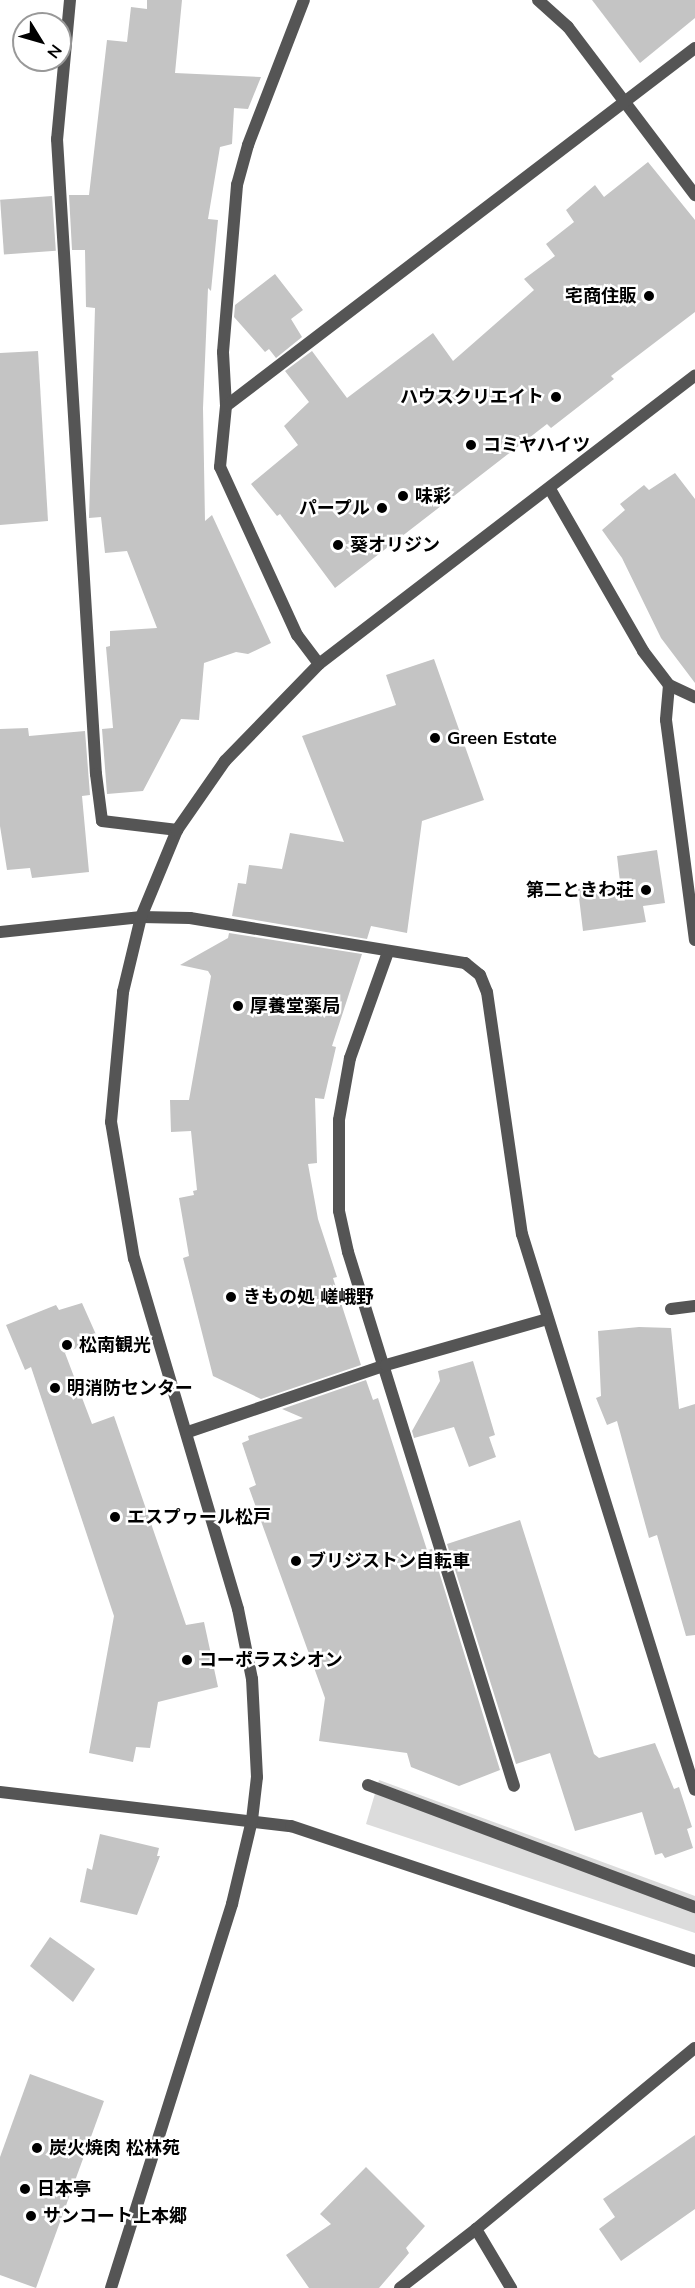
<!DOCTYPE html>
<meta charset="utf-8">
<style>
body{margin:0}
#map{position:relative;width:695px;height:2288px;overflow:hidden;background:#fff;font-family:Mulish,"Noto Sans JP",sans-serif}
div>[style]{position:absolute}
.green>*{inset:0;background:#dcdcdc}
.building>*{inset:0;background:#c4c4c4;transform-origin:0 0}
.pedestrian>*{height:12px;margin:-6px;padding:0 6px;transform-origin:6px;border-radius:6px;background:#555}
.minor>*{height:12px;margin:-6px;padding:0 6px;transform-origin:6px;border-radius:6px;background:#555}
.tertiary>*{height:12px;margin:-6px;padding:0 6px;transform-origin:6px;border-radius:6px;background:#555}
.dots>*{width:16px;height:16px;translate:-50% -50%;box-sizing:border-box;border:3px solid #fff;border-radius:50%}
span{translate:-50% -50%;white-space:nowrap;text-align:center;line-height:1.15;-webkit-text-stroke:5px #fff;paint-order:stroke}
.poi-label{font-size:18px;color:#000;font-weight:700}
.right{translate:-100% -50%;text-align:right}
.left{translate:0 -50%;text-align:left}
.north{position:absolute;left:12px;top:12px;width:60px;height:60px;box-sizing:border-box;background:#fff;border:2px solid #999;border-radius:50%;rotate:127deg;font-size:16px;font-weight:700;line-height:24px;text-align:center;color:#000}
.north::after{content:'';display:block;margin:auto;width:21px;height:27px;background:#000;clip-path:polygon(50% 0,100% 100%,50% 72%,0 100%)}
</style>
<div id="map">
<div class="green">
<div style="clip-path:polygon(379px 1780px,695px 1896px,695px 1933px,366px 1824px)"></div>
</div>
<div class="building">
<div style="clip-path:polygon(147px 0,182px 0,175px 73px,261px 77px,248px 109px,234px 108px,232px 144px,220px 147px,208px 219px,218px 220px,211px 291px,208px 288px,203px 408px,205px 521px,212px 515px,271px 643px,248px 654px,236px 652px,204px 663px,199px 720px,181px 719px,143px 791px,107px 794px,102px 729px,113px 728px,106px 647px,110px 646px,110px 631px,157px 628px,127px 551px,105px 553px,101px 517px,89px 518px,95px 308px,86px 307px,85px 250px,72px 250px,69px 195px,89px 195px,107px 40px,127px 42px,131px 7px,147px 9px)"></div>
<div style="clip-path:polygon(592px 0,695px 0,695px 18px,640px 63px)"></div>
<div style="clip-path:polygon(648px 162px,695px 220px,695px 312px,611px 376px,614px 379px,551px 428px,547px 424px,335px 588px,280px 514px,277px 516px,251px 484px,298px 445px,284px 426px,309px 402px,285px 371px,312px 351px,347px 398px,433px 333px,453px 361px,534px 290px,524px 279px,555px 256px,546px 244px,574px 222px,566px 210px,595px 185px,604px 197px)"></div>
<div style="left:52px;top:196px;width:55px;height:52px;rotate:86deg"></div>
<div style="clip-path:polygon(275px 274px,303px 310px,291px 319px,302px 337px,276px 358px,269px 349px,265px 352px,234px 317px,235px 305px)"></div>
<div style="clip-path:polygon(38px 351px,48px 521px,0 525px,0 353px)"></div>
<div style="clip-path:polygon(675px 473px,695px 499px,695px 683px,661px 638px,622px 558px,602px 530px,625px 510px,620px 504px,644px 485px,649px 490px)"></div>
<div style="clip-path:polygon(434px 659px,484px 800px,422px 821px,407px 933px,371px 926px,367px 939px,232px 916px,238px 883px,246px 884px,249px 865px,282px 869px,290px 833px,344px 842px,302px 736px,396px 705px,386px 675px)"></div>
<div style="clip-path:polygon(28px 728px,29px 736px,85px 731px,90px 795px,82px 796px,89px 872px,32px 878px,30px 868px,7px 870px,0 826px,0 729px)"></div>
<div style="clip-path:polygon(657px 850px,665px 903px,643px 906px,646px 922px,583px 931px,578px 889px,620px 882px,617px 856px)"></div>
<div style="clip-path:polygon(229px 933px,362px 954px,332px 1046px,336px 1047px,324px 1099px,315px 1098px,317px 1163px,308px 1164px,318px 1219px,337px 1277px,333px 1278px,361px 1365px,261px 1399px,213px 1376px,183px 1258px,189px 1256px,179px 1198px,194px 1195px,193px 1191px,197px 1190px,191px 1131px,171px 1132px,170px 1100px,189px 1100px,211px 976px,208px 971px,180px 965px,228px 938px)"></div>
<div style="clip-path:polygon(82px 1303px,98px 1339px,65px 1353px,92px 1424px,114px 1416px,186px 1625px,204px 1622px,218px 1687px,158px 1702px,150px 1748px,136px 1747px,133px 1762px,89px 1753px,114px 1616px,31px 1367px,25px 1370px,6px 1325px,56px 1305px,59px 1310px)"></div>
<div style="clip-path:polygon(639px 1327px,671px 1328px,679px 1409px,695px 1404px,695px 1635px,686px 1636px,657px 1535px,649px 1538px,617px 1421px,607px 1425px,596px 1398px,601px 1396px,598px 1331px)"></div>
<div style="clip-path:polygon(473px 1361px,495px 1435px,489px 1437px,496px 1457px,469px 1467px,454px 1427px,414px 1438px,412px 1431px,440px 1381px,438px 1371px)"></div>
<div style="clip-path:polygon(366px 1380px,373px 1400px,378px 1398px,427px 1550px,432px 1549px,500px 1770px,459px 1786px,411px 1767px,407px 1753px,319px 1741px,325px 1698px,249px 1488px,256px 1485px,242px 1443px,249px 1440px,248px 1436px,303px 1418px,282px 1409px)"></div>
<div style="clip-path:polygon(520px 1520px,594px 1754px,599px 1758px,655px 1743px,674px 1789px,679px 1787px,692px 1827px,687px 1829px,693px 1848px,665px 1858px,662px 1853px,655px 1855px,642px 1812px,575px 1831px,550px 1753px,516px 1764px,447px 1544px)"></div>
<div style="clip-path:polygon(100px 1834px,159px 1848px,157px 1856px,160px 1856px,137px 1915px,80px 1902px,87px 1868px,92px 1870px)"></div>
<div style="clip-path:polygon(50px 1937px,95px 1969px,73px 2002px,30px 1966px)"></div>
<div style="clip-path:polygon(30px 2074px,104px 2101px,36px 2288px,0 2275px,0 2157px)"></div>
<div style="clip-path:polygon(695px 2135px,695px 2209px,621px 2261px,599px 2229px,615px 2217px,603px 2199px)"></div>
<div style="clip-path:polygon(366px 2167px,425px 2226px,406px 2248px,409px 2253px,379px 2288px,309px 2288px,286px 2255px,331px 2224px,320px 2214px)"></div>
</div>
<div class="pedestrian">
<div style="left:368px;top:1785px;width:349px;rotate:20.5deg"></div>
</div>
<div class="minor">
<div style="left:70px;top:0;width:140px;rotate:95.3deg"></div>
<div style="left:57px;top:139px;width:636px;rotate:86.49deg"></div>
<div style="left:96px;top:774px;width:47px;rotate:82.7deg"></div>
<div style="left:102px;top:821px;width:76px;rotate:6.8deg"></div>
<div style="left:538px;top:0;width:40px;rotate:42deg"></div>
<div style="left:568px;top:27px;width:211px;rotate:52.9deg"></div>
<div style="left:226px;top:406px;width:54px;rotate:-93.2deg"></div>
<div style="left:223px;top:352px;width:168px;rotate:-85.2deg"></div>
<div style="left:237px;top:185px;width:41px;rotate:-74.6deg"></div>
<div style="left:248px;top:145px;width:155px;rotate:-68.9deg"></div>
<div style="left:550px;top:489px;width:187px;rotate:60.1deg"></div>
<div style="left:643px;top:651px;width:43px;rotate:52.6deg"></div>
<div style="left:669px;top:685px;width:29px;rotate:25deg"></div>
<div style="left:319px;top:664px;width:36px;rotate:-127deg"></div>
<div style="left:297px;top:635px;width:185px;rotate:-114.6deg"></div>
<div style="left:220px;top:467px;width:61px;rotate:-84.4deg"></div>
<div style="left:226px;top:406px;width:590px;rotate:-37.36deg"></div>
<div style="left:669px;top:685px;width:35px;rotate:95deg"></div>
<div style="left:666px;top:720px;width:222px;rotate:82.5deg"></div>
<div style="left:141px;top:917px;width:49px;rotate:1.2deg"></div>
<div style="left:190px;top:918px;width:279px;rotate:9.3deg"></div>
<div style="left:465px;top:963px;width:19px;rotate:39deg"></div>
<div style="left:480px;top:975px;width:18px;rotate:68deg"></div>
<div style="left:487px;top:992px;width:245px;rotate:81.8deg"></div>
<div style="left:522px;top:1234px;width:582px;rotate:72.72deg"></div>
<div style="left:388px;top:952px;width:113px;rotate:109.7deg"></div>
<div style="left:350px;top:1058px;width:63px;rotate:100.1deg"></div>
<div style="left:339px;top:1120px;width:91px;rotate:90deg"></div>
<div style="left:339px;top:1211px;width:42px;rotate:77.6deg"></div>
<div style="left:348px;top:1252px;width:559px;rotate:72.73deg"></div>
<div style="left:671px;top:1309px;width:24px;rotate:-7deg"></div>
<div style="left:188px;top:1432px;width:209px;rotate:-18.7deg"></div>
<div style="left:386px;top:1365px;width:167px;rotate:-15.9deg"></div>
<div style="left:0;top:1792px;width:293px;rotate:6.7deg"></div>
<div style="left:291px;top:1826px;width:426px;rotate:18.5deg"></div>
<div style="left:476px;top:2229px;width:284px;rotate:-39.6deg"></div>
<div style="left:400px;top:2288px;width:96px;rotate:-37.8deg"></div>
<div style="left:476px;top:2229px;width:69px;rotate:59.3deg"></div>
</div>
<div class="tertiary">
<div style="left:0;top:932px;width:142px;rotate:-6.1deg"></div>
<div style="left:111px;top:2288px;width:403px;rotate:-72.5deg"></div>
<div style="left:232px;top:1904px;width:86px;rotate:-76.6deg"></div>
<div style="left:252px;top:1820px;width:43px;rotate:-83.4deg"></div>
<div style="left:257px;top:1777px;width:98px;rotate:-92.9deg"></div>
<div style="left:252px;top:1679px;width:71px;rotate:-101.3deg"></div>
<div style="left:238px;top:1609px;width:365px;rotate:-106.5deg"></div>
<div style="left:134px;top:1259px;width:139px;rotate:-99.5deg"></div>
<div style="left:111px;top:1122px;width:131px;rotate:-84.7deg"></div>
<div style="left:123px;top:992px;width:77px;rotate:-76.5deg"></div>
<div style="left:141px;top:917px;width:94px;rotate:-67.5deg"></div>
<div style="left:177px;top:830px;width:84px;rotate:-55.2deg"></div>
<div style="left:225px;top:761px;width:135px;rotate:-45.9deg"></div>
<div style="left:319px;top:664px;width:474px;rotate:-37.5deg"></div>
</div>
<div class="dots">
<div style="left:649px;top:296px;background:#000"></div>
<div style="left:556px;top:397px;background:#000"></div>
<div style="left:471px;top:445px;background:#000"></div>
<div style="left:403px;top:496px;background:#000"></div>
<div style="left:382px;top:508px;background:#000"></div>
<div style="left:338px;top:545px;background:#000"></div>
<div style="left:435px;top:738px;background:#000"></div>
<div style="left:646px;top:890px;background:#000"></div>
<div style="left:238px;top:1006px;background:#000"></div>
<div style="left:231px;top:1297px;background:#000"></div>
<div style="left:67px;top:1345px;background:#000"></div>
<div style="left:55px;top:1388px;background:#000"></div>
<div style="left:115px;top:1517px;background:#000"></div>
<div style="left:296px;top:1561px;background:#000"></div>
<div style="left:187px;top:1660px;background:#000"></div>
<div style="left:37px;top:2148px;background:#000"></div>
<div style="left:25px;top:2189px;background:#000"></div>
<div style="left:31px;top:2216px;background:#000"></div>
</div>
<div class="poi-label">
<span class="right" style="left:637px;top:296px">宅商住販</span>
<span class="right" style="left:544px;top:397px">ハウスクリエイト</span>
<span class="left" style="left:483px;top:445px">コミヤハイツ</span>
<span class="left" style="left:415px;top:496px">味彩</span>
<span class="right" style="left:370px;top:508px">パープル</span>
<span class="left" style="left:350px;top:545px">葵オリジン</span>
<span class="left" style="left:447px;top:738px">Green Estate</span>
<span class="right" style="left:634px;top:890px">第二ときわ荘</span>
<span class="left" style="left:250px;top:1006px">厚養堂薬局</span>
<span class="left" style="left:243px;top:1297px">きもの処 嵯峨野</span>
<span class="left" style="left:79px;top:1345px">松南観光</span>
<span class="left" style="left:67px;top:1388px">明消防センター</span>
<span class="left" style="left:127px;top:1517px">エスプヮール松戸</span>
<span class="left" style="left:308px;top:1561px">ブリジストン自転車</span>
<span class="left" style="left:199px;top:1660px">コーポラスシオン</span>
<span class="left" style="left:49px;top:2148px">炭火焼肉 松林苑</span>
<span class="left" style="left:37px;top:2189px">日本亭</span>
<span class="left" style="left:43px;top:2216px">サンコート上本郷</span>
</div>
<div class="north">N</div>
</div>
